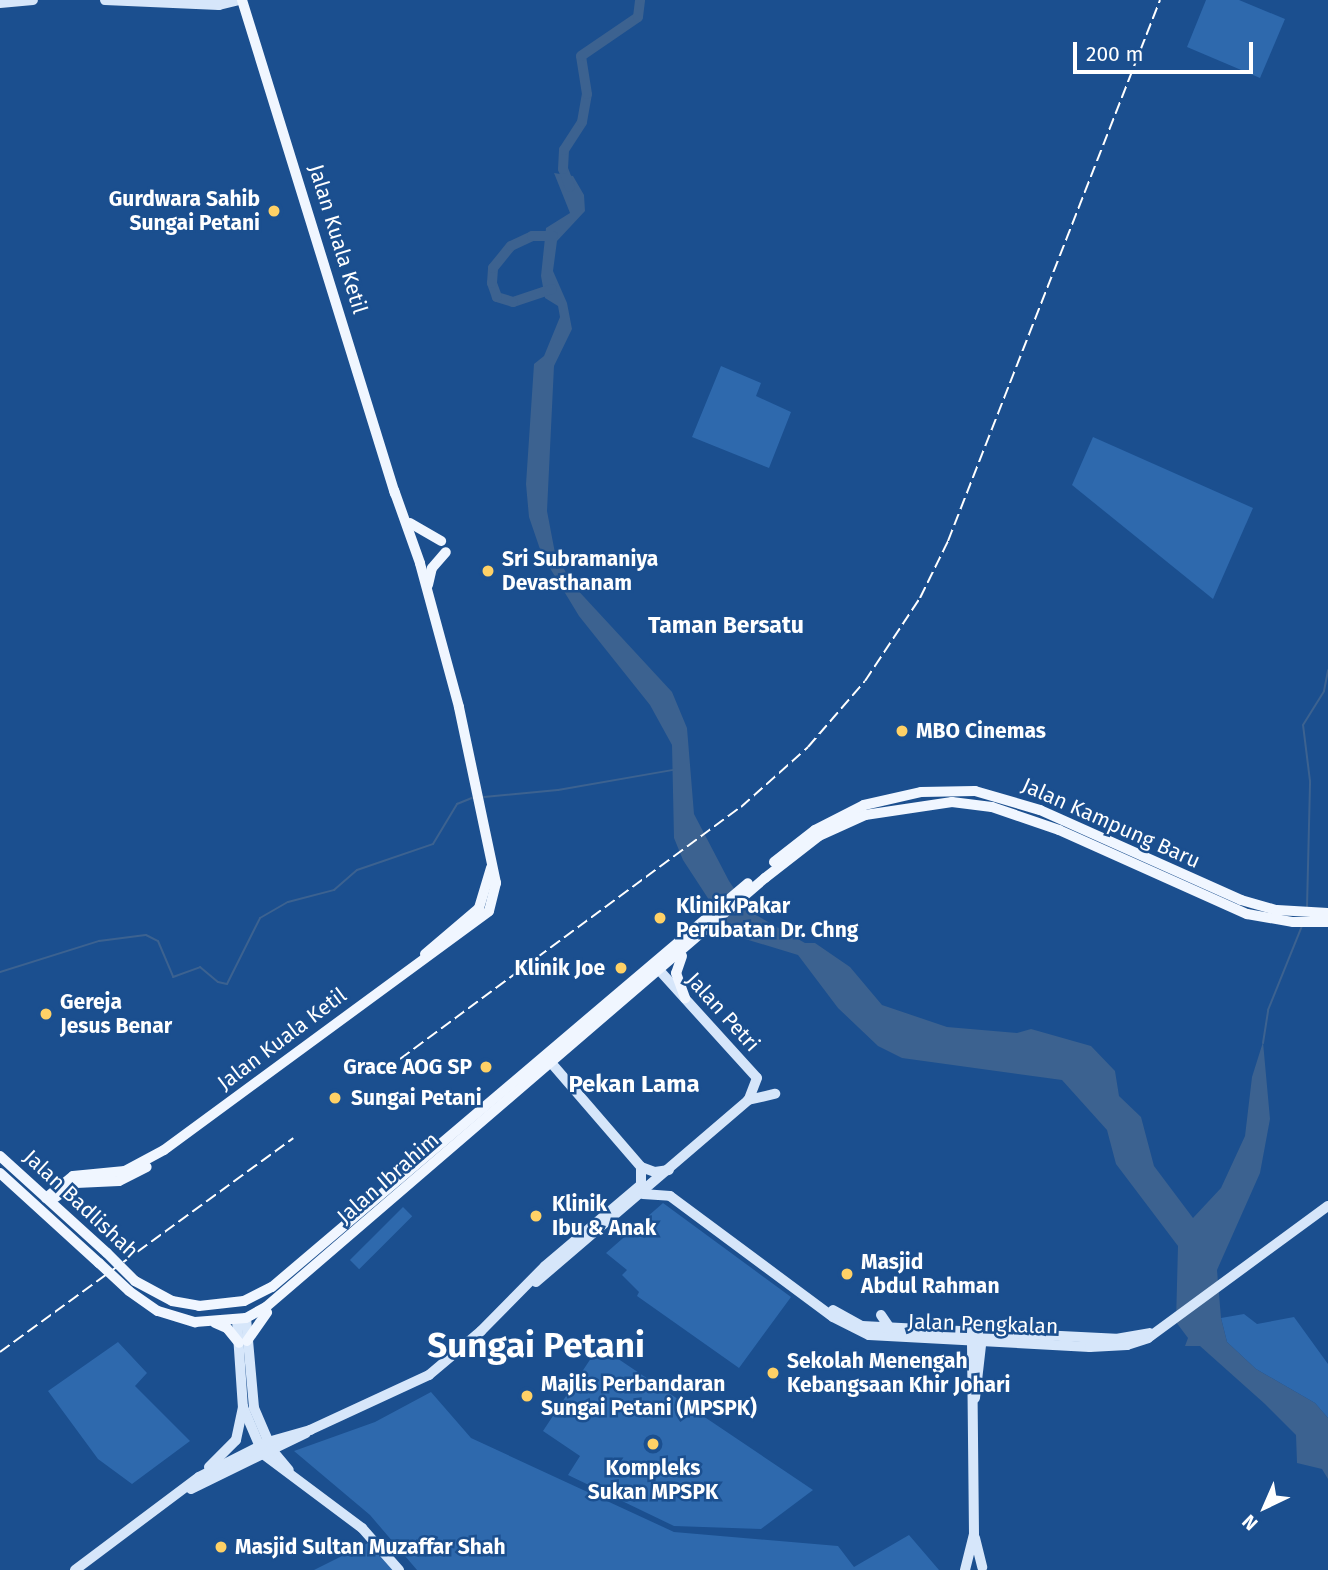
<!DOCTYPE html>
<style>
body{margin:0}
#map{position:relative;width:1328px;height:1570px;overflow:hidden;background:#1b4f8f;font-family:"Fira Sans",sans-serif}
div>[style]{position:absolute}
.green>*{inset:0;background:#2e69ad;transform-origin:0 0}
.water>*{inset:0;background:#3c6290}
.stream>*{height:2px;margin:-1px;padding:0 1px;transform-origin:1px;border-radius:1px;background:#3c6290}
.river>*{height:10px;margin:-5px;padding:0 5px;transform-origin:5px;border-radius:5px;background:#3c6290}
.secondary>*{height:10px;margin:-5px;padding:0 5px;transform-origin:5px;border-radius:5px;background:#d6e6fa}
.primary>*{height:10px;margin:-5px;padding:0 5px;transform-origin:5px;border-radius:5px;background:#f0f6ff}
.rail>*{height:2px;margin-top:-1px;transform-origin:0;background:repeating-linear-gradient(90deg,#fff 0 12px,transparent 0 17px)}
.primary-bridge>*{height:10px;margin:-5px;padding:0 5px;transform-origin:5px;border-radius:5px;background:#f0f6ff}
.dots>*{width:19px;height:19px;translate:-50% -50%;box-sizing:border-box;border:4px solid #1b4f8f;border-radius:50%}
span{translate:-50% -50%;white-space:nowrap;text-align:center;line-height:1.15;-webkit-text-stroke:5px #1b4f8f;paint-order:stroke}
.poi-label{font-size:21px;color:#fff;font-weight:700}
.right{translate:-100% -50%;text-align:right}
.left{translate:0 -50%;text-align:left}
.street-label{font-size:21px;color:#fff}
.neighbourhood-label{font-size:23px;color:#fff;font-weight:700}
.quarter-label{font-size:24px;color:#fff;font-weight:700}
.town-label{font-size:35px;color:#fff;font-weight:700}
.north{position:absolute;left:1230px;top:1472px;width:70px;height:70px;-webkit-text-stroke:5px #1b4f8f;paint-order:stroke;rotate:224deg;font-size:19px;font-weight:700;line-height:28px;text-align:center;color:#fff}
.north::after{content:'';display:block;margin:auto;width:24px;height:32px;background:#fff;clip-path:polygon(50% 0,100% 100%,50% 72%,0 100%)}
.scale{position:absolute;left:1073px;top:42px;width:180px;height:32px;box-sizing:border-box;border:4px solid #fff;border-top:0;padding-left:9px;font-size:21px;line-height:24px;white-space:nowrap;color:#fff;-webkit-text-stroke:5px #1b4f8f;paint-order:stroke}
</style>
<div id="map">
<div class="green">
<div style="clip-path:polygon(1206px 0,1239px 0,1285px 19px,1260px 78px,1187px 47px)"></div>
<div style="clip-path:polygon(721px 366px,761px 383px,756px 396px,791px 412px,769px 468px,692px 437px)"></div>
<div style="clip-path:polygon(1093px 437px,1253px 508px,1213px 599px,1072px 485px)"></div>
<div style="clip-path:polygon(663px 1203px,791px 1297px,739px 1368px,637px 1296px,639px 1292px,622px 1275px,627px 1270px,606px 1253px)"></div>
<div style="left:403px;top:1207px;width:13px;height:75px;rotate:45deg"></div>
<div style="clip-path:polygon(1244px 1314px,1257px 1324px,1294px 1317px,1328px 1364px,1328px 1418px,1315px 1403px,1256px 1369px,1227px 1342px,1221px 1318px)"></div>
<div style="clip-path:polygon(118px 1342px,147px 1373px,135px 1386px,190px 1441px,132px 1484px,98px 1459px,48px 1391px)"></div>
<div style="clip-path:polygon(599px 1346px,813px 1490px,761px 1529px,674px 1526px,568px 1475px,580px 1456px,543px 1431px)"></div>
<div style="clip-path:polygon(431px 1392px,471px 1438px,674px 1532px,838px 1546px,854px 1567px,909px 1535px,939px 1570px,417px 1570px,370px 1515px,294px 1451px,375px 1422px)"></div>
<div style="clip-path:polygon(370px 1542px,393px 1570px,314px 1570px)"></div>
</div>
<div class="water">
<div style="clip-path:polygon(554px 173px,573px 176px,584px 195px,585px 211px,557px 241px,553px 271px,567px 303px,572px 329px,554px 366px,547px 511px,555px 553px,573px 585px,672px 692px,687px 728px,694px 814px,729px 881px,749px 911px,805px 943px,815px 943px,850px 967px,882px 1005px,947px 1027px,1017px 1033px,1031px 1029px,1091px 1046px,1115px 1071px,1119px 1096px,1141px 1117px,1154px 1166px,1193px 1218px,1221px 1188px,1245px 1136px,1252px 1077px,1263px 1042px,1270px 1119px,1260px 1173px,1217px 1270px,1221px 1318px,1227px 1342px,1256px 1369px,1315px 1403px,1328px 1418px,1328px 1479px,1322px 1469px,1297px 1463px,1296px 1435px,1265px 1404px,1200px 1346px,1185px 1346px,1188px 1338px,1176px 1322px,1178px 1246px,1116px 1164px,1107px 1130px,1062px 1080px,902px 1058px,878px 1046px,838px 1008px,798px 955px,732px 935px,683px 860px,674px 838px,672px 745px,650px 705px,579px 616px,542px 555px,529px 517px,526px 484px,534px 364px,544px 356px,560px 317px,558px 306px,545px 298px,541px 276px,546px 228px,570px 213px)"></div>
</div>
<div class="stream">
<div style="left:484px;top:797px;width:74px;rotate:-5.4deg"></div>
<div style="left:558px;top:790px;width:117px;rotate:-9.9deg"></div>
<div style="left:1307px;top:907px;width:126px;rotate:-88.6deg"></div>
<div style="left:1310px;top:781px;width:56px;rotate:-97.1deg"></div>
<div style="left:1303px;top:725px;width:40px;rotate:-58deg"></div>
<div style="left:1324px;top:691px;width:21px;rotate:-79deg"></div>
<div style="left:0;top:972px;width:104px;rotate:-17.4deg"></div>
<div style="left:99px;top:941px;width:47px;rotate:-7.3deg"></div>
<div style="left:146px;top:935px;width:13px;rotate:27deg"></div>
<div style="left:158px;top:941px;width:39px;rotate:67deg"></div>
<div style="left:173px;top:977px;width:29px;rotate:-20deg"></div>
<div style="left:200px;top:967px;width:23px;rotate:40deg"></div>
<div style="left:218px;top:982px;width:9px;rotate:13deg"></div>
<div style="left:227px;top:984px;width:74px;rotate:-63.4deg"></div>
<div style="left:260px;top:918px;width:32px;rotate:-30deg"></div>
<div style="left:288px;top:902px;width:48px;rotate:-14.6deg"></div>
<div style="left:334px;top:890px;width:30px;rotate:-41deg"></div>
<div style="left:357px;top:870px;width:80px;rotate:-18.9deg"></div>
<div style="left:433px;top:844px;width:47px;rotate:-59deg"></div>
<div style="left:457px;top:804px;width:16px;rotate:-22deg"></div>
<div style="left:1263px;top:1043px;width:33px;rotate:-81deg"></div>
<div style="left:1268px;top:1010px;width:91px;rotate:-68deg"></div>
</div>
<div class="river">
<div style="left:570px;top:187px;width:19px;rotate:-111deg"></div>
<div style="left:563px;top:169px;width:19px;rotate:-87deg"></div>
<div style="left:564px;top:150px;width:33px;rotate:-57deg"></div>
<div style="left:582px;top:122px;width:28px;rotate:-80deg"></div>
<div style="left:587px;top:94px;width:38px;rotate:-99deg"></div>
<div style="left:581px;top:56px;width:69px;rotate:-34.4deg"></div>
<div style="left:638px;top:17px;width:17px;rotate:-83deg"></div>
<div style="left:552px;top:289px;width:41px;rotate:161.6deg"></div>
<div style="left:513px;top:302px;width:17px;rotate:-163deg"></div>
<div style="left:497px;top:297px;width:15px;rotate:-110deg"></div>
<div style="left:492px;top:283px;width:15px;rotate:-86deg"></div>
<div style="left:493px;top:268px;width:28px;rotate:-51deg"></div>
<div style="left:511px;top:246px;width:23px;rotate:-25deg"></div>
<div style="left:532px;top:236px;width:21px"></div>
</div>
<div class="secondary">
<div style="left:105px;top:0;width:114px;rotate:2.5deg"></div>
<div style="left:219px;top:5px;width:21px;rotate:-14deg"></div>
<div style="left:0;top:3px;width:33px;rotate:-5deg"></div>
<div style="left:660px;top:971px;width:144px;rotate:47.8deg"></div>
<div style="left:757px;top:1078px;width:22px;rotate:111deg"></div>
<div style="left:547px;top:1058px;width:144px;rotate:49.2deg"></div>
<div style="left:641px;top:1167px;width:15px;rotate:20deg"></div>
<div style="left:655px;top:1172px;width:14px;rotate:-8deg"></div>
<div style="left:643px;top:1194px;width:27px;rotate:4deg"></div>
<div style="left:670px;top:1196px;width:203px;rotate:36.6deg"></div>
<div style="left:833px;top:1317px;width:40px;rotate:26.6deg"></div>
<div style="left:869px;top:1335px;width:221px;rotate:3.1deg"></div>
<div style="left:1090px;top:1347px;width:37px;rotate:-3deg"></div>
<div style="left:1127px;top:1345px;width:22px;rotate:-18deg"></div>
<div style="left:1148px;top:1338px;width:223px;rotate:-36.3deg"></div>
<div style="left:536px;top:1282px;width:279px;rotate:-40.6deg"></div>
<div style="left:748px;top:1100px;width:28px;rotate:-13deg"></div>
<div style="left:833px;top:1310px;width:33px;rotate:29deg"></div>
<div style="left:862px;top:1326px;width:254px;rotate:2.9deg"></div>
<div style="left:1116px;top:1339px;width:34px;rotate:-10deg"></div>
<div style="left:881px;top:1315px;width:14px;rotate:56deg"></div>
<div style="left:246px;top:1318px;width:90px;rotate:84.9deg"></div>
<div style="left:254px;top:1408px;width:46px;rotate:66.8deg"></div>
<div style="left:272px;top:1450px;width:26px;rotate:50deg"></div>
<div style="left:237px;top:1320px;width:87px;rotate:86.1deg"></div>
<div style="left:243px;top:1407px;width:51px;rotate:66.9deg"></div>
<div style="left:263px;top:1454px;width:124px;rotate:36.8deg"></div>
<div style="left:362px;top:1528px;width:56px;rotate:48.6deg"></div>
<div style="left:975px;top:1398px;width:61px;rotate:-83.5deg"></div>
<div style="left:209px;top:1467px;width:38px;rotate:-45deg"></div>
<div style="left:236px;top:1440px;width:34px;rotate:-78deg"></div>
<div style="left:191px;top:1489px;width:128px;rotate:-26deg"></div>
<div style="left:975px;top:1538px;width:30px;rotate:76deg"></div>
<div style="left:75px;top:1570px;width:155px;rotate:-36.9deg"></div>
<div style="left:199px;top:1477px;width:77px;rotate:-26.9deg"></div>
<div style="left:268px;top:1442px;width:44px;rotate:-15.9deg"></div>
<div style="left:310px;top:1430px;width:131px;rotate:-24.8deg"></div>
<div style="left:429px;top:1375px;width:68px;rotate:-40.2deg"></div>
<div style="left:481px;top:1331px;width:91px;rotate:-45.4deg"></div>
<div style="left:545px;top:1266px;width:126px;rotate:-40.2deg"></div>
<div style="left:641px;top:1185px;width:18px;rotate:-90deg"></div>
<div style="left:965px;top:1570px;width:37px;rotate:-76deg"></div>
<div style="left:974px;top:1534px;width:198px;rotate:-90.6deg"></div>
</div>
<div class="primary">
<div style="left:242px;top:0;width:517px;rotate:72.79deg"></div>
<div style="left:410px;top:523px;width:36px;rotate:30deg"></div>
<div style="left:428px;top:585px;width:17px;rotate:-77deg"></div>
<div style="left:432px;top:568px;width:21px;rotate:-49deg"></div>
<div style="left:774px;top:862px;width:52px;rotate:-38deg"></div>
<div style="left:815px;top:830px;width:55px;rotate:-27deg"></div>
<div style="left:864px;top:805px;width:58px;rotate:-12.8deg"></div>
<div style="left:921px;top:792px;width:54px;rotate:-1.1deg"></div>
<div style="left:975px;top:791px;width:68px;rotate:16.3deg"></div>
<div style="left:1040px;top:810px;width:220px;rotate:24.1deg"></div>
<div style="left:1241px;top:900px;width:37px;rotate:16deg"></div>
<div style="left:1277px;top:910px;width:51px;rotate:3.4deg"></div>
<div style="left:425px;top:954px;width:71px;rotate:-40.4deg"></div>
<div style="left:479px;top:908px;width:42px;rotate:-73.3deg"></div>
<div style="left:682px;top:956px;width:18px;rotate:109deg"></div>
<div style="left:676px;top:973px;width:27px;rotate:70deg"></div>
<div style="left:0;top:1156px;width:144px;rotate:42.2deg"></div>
<div style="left:0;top:1173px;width:134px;rotate:42.3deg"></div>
<div style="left:56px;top:1197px;width:24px;rotate:-35deg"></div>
<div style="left:76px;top:1183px;width:43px;rotate:-2.7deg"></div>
<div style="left:119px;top:1181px;width:31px;rotate:-27deg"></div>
<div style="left:46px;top:1198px;width:35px;rotate:-39deg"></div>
<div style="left:73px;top:1176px;width:52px;rotate:-5.5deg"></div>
<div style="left:125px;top:1171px;width:44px;rotate:-28.3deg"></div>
<div style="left:164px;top:1150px;width:403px;rotate:-36.3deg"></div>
<div style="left:489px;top:911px;width:29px;rotate:-76deg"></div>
<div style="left:496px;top:883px;width:180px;rotate:-101.9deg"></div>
<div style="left:459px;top:707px;width:149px;rotate:-105.2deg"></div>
<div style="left:420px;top:563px;width:77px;rotate:-109.6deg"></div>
<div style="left:135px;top:1281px;width:42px;rotate:28.4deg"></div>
<div style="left:172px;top:1301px;width:27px;rotate:10deg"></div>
<div style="left:199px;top:1306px;width:45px;rotate:-6.3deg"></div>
<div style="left:244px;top:1301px;width:31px;rotate:-27deg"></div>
<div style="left:272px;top:1287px;width:624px;rotate:-40.32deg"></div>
<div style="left:129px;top:1291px;width:35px;rotate:35deg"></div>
<div style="left:158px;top:1311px;width:39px;rotate:17deg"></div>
<div style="left:195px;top:1322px;width:51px;rotate:-4.5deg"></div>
<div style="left:246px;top:1318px;width:23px;rotate:-29deg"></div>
<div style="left:266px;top:1307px;width:658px;rotate:-40.69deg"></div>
<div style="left:765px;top:878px;width:68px;rotate:-37.9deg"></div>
<div style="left:819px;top:836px;width:51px;rotate:-24.5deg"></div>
<div style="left:865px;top:815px;width:88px;rotate:-8.5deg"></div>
<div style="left:952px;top:802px;width:40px;rotate:7.1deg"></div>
<div style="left:992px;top:807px;width:71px;rotate:18.9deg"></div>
<div style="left:1059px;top:830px;width:206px;rotate:24.1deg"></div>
<div style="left:1247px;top:914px;width:47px;rotate:9.9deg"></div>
<div style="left:1293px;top:922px;width:35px"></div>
<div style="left:215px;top:1323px;width:13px;rotate:23deg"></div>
<div style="left:227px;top:1328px;width:19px;rotate:51deg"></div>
<div style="left:247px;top:1341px;width:35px;rotate:-55deg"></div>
</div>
<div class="rail">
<div style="left:400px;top:1059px;width:424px;rotate:-36.5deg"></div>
<div style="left:741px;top:807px;width:90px;rotate:-41.8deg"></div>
<div style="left:808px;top:747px;width:87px;rotate:-49.2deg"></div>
<div style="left:865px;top:681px;width:100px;rotate:-56.5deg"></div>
<div style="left:920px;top:598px;width:64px;rotate:-63.8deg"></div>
<div style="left:948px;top:541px;width:581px;rotate:-68.6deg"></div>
<div style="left:0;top:1352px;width:363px;rotate:-36.1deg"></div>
</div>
<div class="primary-bridge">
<div style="left:107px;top:1253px;width:40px;rotate:45deg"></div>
<div style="left:99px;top:1263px;width:41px;rotate:43deg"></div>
</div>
<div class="dots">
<div style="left:274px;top:211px;background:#ffd166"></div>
<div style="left:488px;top:571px;background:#ffd166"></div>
<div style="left:902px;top:731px;background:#ffd166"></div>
<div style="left:660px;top:918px;background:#ffd166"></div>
<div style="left:621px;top:968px;background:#ffd166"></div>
<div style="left:46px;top:1014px;background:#ffd166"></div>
<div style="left:486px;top:1067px;background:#ffd166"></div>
<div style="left:335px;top:1098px;background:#ffd166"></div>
<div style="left:536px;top:1216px;background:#ffd166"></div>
<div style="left:847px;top:1274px;background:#ffd166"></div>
<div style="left:773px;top:1373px;background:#ffd166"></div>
<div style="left:527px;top:1396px;background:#ffd166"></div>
<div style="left:653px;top:1444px;background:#ffd166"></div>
<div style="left:221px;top:1547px;background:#ffd166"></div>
</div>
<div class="poi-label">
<span class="right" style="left:260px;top:211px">Gurdwara Sahib<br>Sungai Petani</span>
<span class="left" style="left:502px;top:571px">Sri Subramaniya<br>Devasthanam</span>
<span class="left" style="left:916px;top:731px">MBO Cinemas</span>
<span class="left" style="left:676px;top:918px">Klinik Pakar<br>Perubatan Dr. Chng</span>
<span class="right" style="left:605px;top:968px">Klinik Joe</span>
<span class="left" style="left:60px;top:1014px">Gereja<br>Jesus Benar</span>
<span class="right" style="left:472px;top:1067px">Grace AOG SP</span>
<span class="left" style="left:351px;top:1098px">Sungai Petani</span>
<span class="left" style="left:552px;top:1216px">Klinik<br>Ibu &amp; Anak</span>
<span class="left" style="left:861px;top:1274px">Masjid<br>Abdul Rahman</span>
<span class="left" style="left:787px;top:1373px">Sekolah Menengah<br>Kebangsaan Khir Johari</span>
<span class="left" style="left:541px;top:1396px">Majlis Perbandaran<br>Sungai Petani (MPSPK)</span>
<span style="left:653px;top:1480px">Kompleks<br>Sukan MPSPK</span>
<span class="left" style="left:235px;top:1547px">Masjid Sultan Muzaffar Shah</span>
</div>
<div class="street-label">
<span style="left:338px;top:239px;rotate:73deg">Jalan Kuala Ketil</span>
<span style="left:1111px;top:823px;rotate:24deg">Jalan Kampung Baru</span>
<span style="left:723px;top:1012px;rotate:48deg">Jalan Petri</span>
<span style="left:282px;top:1039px;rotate:-37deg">Jalan Kuala Ketil</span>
<span style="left:388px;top:1178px;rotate:-41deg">Jalan Ibrahim</span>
<span style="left:81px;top:1204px;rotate:43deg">Jalan Badlishah</span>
<span style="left:983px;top:1324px;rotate:2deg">Jalan Pengkalan</span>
</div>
<div class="neighbourhood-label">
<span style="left:726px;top:625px">Taman Bersatu</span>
</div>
<div class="quarter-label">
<span style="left:634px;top:1085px">Pekan Lama</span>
</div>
<div class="town-label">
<span style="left:536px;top:1345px">Sungai Petani</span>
</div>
<div class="north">N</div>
<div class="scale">200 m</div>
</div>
